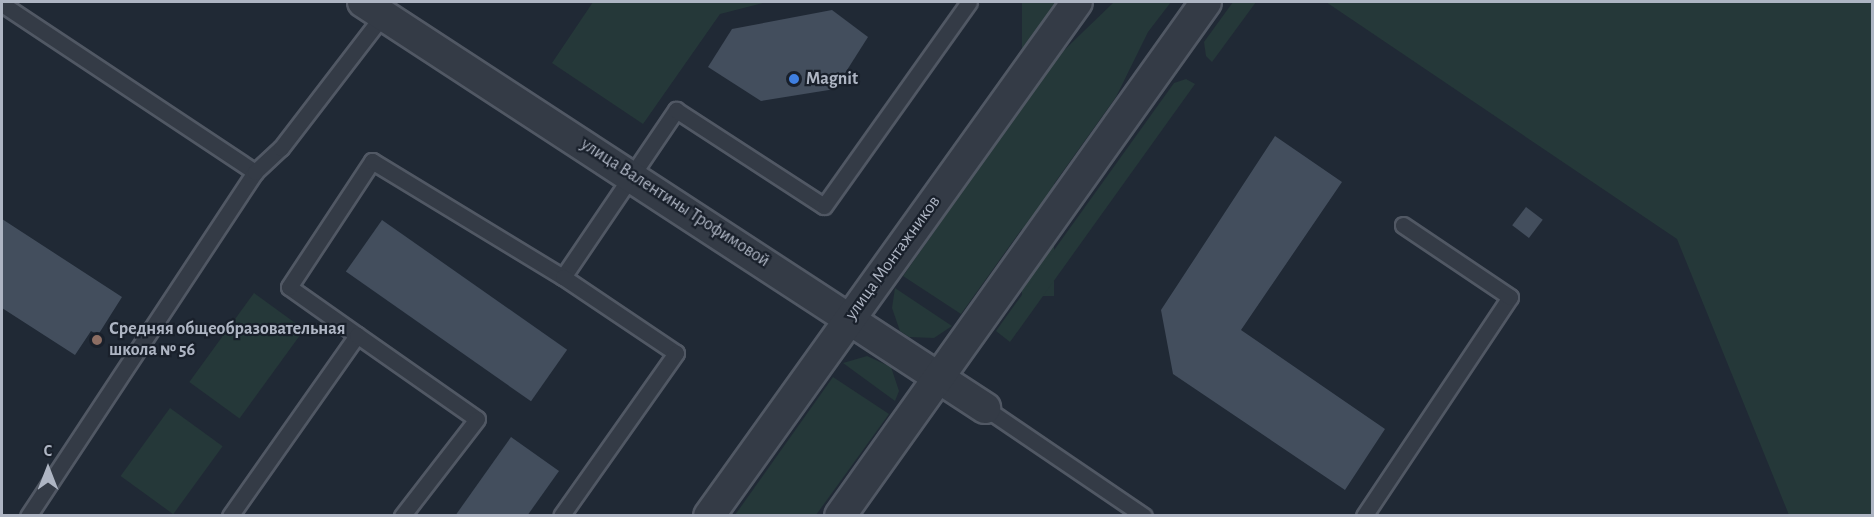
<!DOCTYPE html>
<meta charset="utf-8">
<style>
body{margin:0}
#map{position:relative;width:1874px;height:517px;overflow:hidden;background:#202935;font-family:"Alegreya Sans",sans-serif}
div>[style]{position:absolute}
.green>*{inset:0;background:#253839;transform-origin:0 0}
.building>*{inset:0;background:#434e5d;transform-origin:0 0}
.roads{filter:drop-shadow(2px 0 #515864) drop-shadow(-2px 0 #515864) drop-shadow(0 2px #515864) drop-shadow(0 -2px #515864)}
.lane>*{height:15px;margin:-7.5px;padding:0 7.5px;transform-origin:7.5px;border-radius:7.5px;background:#343b46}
.street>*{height:30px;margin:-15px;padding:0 15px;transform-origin:15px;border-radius:15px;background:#343b46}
.dots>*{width:16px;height:16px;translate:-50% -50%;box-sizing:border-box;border:3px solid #19202b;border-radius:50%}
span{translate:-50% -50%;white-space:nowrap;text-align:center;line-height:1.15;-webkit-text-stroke:4.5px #19202b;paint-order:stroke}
.poi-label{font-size:18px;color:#aeb5c3;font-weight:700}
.left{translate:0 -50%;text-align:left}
.street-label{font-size:18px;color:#aeb5c3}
.frame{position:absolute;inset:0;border:3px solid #aeb5c3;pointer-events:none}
.north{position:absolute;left:18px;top:439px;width:60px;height:60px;-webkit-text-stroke:4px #19202b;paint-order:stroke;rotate:0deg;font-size:16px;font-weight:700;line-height:24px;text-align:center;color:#aeb5c3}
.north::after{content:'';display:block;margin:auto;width:21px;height:27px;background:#aeb5c3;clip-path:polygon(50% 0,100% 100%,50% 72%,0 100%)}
</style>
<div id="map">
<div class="green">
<div style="clip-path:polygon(593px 2px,767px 2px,720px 14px,643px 124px,552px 63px)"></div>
<div style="left:1022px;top:2px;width:32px;height:294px"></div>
<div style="clip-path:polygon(1114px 2px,1171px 2px,1148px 32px,1116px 97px,961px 314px,903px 276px,1056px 58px)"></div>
<div style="clip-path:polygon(1233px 2px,1256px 2px,1212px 62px,1206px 56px,1204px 42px)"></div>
<div style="clip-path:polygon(1326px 2px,1872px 2px,1872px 515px,1789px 515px,1677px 239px)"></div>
<div style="clip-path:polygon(1186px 79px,1195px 84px,1010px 342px,996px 331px,1174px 83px)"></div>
<div style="clip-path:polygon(895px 288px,952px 326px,934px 338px,909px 337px,900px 331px,892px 308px)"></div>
<div style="left:254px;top:293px;width:62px;height:110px;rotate:36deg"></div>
<div style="clip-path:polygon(867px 356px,891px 367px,899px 391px,895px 401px,843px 363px)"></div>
<div style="clip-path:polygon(833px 377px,889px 414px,816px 515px,735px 515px)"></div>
<div style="left:170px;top:408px;width:65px;height:84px;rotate:36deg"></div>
</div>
<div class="building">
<div style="clip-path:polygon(832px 10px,868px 37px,835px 89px,761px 101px,708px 67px,732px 29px)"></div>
<div style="clip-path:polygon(1275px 136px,1342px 182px,1241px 330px,1385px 429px,1345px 490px,1173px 374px,1161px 310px)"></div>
<div style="left:1526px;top:207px;width:21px;height:23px;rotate:37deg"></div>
<div style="clip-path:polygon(2px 219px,122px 297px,98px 335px,91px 331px,75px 355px,2px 308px)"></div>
<div style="left:382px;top:220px;width:226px;height:63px;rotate:35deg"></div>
<div style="clip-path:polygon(511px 437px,559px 471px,527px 516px,455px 516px)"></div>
</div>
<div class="roads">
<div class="lane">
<div style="left:2px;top:4px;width:304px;rotate:33.6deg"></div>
<div style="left:255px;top:172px;width:412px;rotate:123.4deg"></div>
<div style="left:255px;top:172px;width:35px;rotate:-43deg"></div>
<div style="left:281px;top:148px;width:168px;rotate:-52.5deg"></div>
<div style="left:563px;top:277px;width:202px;rotate:-55.9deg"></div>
<div style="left:676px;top:110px;width:176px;rotate:33deg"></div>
<div style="left:824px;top:206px;width:250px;rotate:-54.6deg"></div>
<div style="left:357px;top:335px;width:83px;rotate:-144.8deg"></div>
<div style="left:289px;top:287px;width:151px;rotate:-56.6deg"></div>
<div style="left:372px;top:161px;width:223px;rotate:31.3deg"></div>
<div style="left:563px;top:277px;width:136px;rotate:33.9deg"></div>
<div style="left:676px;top:353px;width:199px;rotate:125.2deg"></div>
<div style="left:985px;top:408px;width:192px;rotate:34.2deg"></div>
<div style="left:230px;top:516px;width:221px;rotate:-54.9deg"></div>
<div style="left:357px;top:335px;width:146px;rotate:35deg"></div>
<div style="left:477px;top:419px;width:123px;rotate:127.7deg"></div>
<div style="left:1364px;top:516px;width:263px;rotate:-56.3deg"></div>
<div style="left:1510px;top:297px;width:129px;rotate:-146.1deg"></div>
</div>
<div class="street">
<div style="left:363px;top:2px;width:743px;rotate:33.13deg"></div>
<div style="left:709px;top:516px;width:632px;rotate:-54.4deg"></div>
<div style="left:840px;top:516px;width:631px;rotate:-54.55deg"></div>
</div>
</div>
<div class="dots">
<div style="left:794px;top:79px;background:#3f7fe0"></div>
<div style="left:97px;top:340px;background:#8d6e63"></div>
</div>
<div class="poi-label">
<span class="left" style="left:806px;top:79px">Magnit</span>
<span class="left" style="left:109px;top:340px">Средняя общеобразовательная<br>школа № 56</span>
</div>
<div class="street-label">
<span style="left:675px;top:203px;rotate:33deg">улица Валентины Трофимовой</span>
<span style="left:893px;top:258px;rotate:-54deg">улица Монтажников</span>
</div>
<div class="frame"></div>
<div class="north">С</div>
</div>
